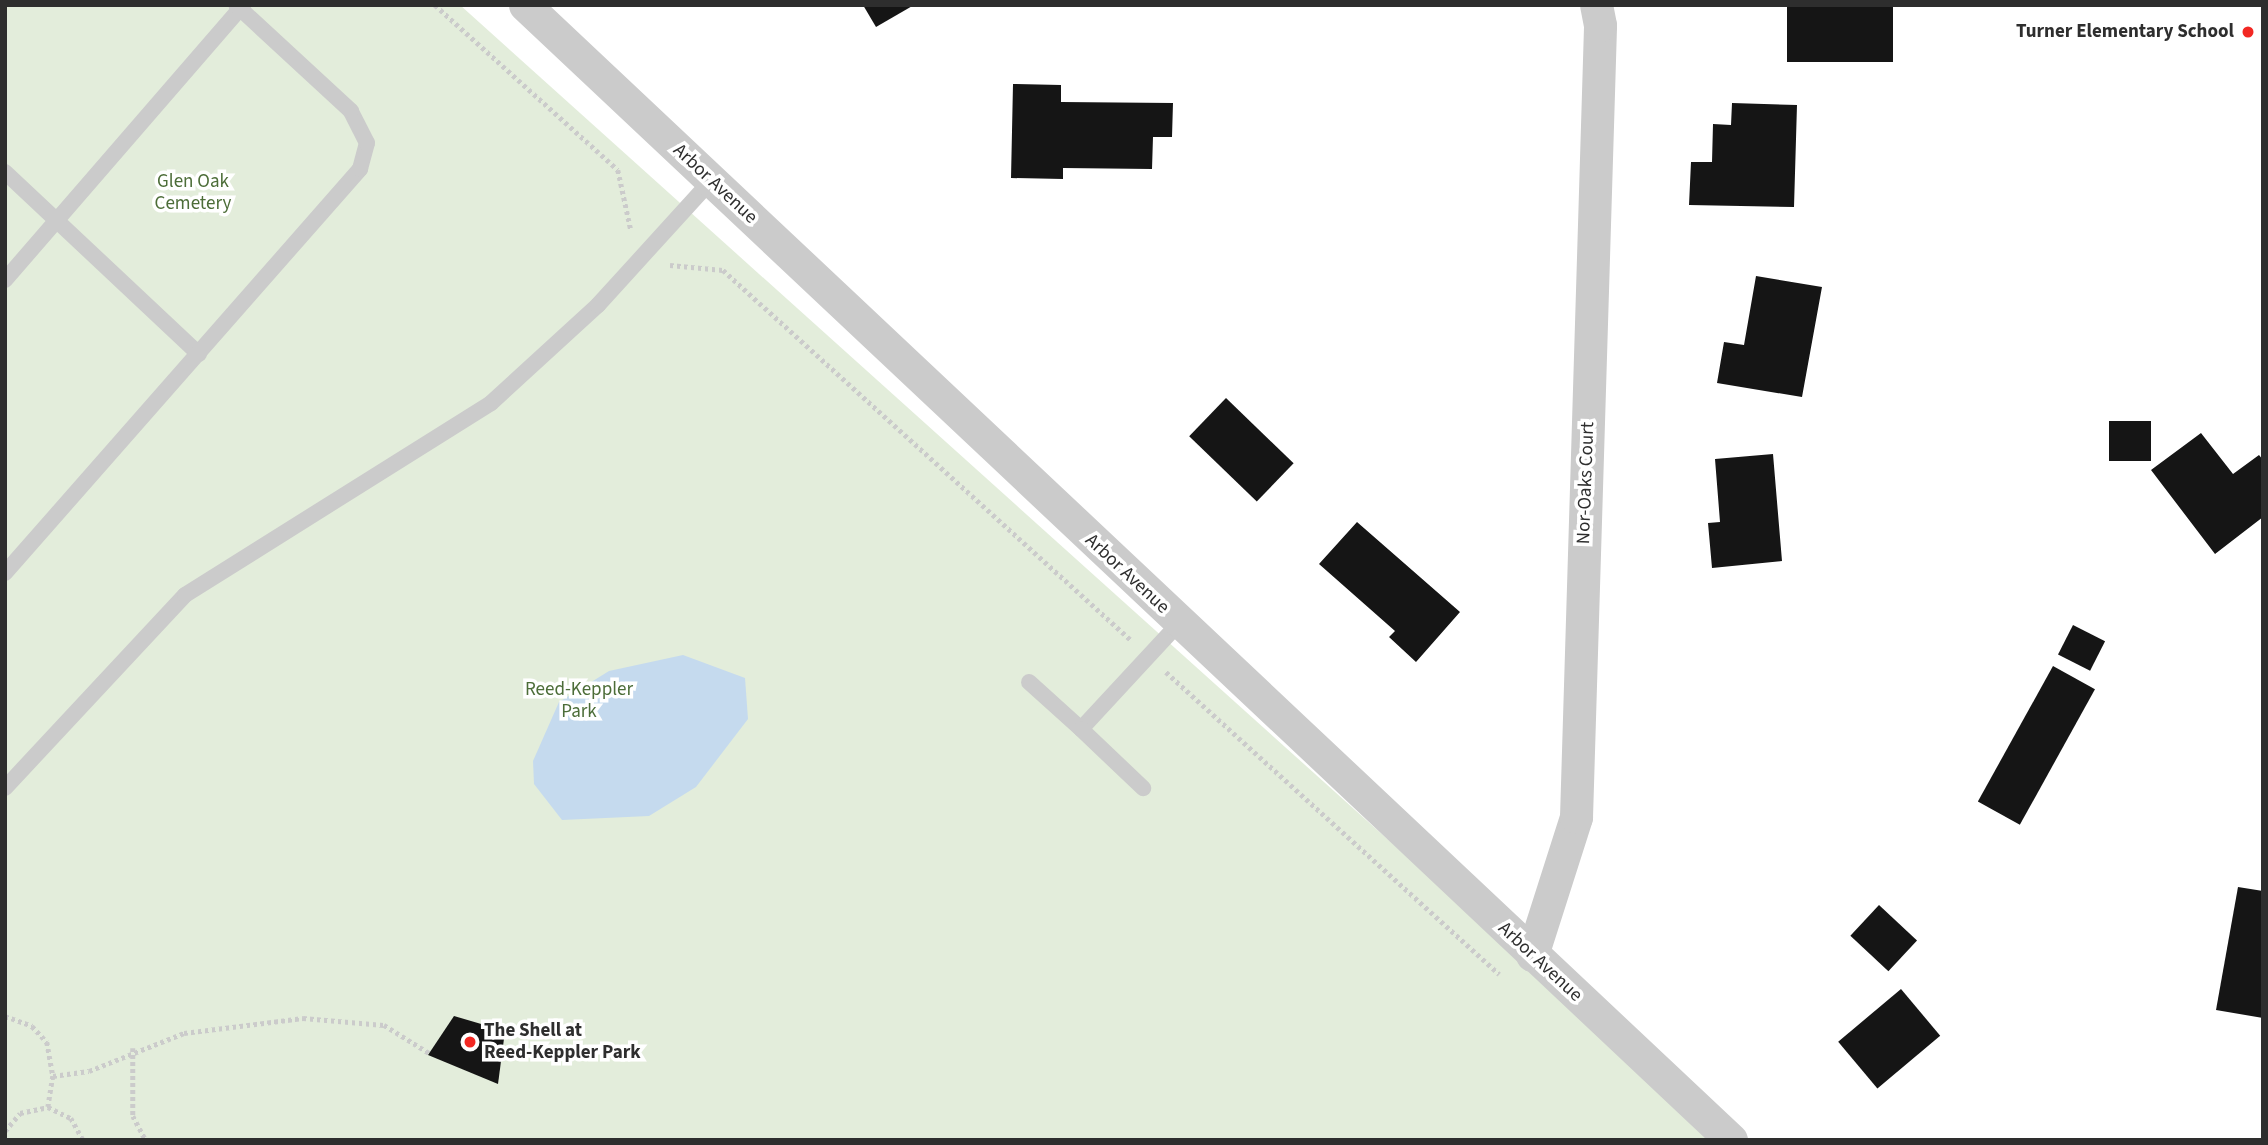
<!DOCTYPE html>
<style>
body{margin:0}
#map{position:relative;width:2268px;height:1145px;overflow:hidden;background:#fff;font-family:"Source Sans 3",sans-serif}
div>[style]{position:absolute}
.green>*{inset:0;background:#e3eddb}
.water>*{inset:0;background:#c5daee}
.building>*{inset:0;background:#151515;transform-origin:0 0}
.path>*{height:4.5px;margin-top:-2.25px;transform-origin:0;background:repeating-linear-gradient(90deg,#cbcbcb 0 3.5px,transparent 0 7px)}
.lane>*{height:16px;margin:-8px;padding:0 8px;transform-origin:8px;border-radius:8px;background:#cbcbcb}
.street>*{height:33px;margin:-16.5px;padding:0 16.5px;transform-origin:16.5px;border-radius:16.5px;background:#cbcbcb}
.dots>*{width:19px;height:19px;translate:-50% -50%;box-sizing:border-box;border:4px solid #fff;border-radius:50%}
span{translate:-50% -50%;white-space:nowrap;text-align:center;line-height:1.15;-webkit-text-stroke:7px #fff;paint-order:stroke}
.poi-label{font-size:19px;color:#2e2e2e;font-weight:700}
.right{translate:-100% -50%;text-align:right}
.left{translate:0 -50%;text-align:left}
.park-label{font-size:19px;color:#4c6d38}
.street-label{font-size:19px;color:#2e2e2e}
.frame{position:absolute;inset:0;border:7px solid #2e2e2e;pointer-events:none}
</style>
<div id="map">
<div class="green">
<div style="clip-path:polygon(5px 5px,460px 5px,1722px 1140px,5px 1140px)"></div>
</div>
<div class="water">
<div style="clip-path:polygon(683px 655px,745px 678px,748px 719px,696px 787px,649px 816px,562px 820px,534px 784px,533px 761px,559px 702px,609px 671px)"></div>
</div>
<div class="building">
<div style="clip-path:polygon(863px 5px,914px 5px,876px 27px)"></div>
<div style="left:1787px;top:5px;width:106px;height:57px"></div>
<div style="clip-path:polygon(1013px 84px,1061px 85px,1061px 102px,1173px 103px,1172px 137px,1153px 137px,1152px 169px,1063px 168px,1063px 179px,1011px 178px)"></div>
<div style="clip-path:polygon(1732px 103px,1797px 105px,1794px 207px,1689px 205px,1691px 162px,1712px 162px,1713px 124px,1731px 125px)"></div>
<div style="clip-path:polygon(1756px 276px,1822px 287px,1802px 397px,1717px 383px,1724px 342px,1744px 345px)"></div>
<div style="left:1226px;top:398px;width:94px;height:53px;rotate:44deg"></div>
<div style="left:2109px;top:421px;width:42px;height:40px"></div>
<div style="clip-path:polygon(2201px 433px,2233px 474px,2259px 455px,2263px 460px,2263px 517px,2215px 554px,2151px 470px)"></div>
<div style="clip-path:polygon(1773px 454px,1782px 561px,1712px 568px,1708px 523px,1720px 522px,1715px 459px)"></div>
<div style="clip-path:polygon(1357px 522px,1460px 612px,1416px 662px,1389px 637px,1395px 631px,1319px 564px)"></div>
<div style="left:2073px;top:625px;width:36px;height:33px;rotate:27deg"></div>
<div style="left:2053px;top:666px;width:48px;height:155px;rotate:29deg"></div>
<div style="clip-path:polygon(2238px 887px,2263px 891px,2263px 1018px,2216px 1010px)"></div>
<div style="left:1879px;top:905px;width:52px;height:42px;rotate:43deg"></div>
<div style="left:1901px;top:989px;width:61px;height:82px;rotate:50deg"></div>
<div style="clip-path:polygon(454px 1016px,505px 1031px,498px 1084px,428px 1055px)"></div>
</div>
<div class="path">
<div style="left:435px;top:5px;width:246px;rotate:42deg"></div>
<div style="left:618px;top:170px;width:61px;rotate:77.8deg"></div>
<div style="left:670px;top:265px;width:53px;rotate:5.4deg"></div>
<div style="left:723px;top:270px;width:551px;rotate:42.2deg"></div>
<div style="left:1166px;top:672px;width:450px;rotate:42.2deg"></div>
<div style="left:5px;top:1016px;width:29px;rotate:20deg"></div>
<div style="left:32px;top:1026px;width:22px;rotate:47deg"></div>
<div style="left:47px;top:1042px;width:35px;rotate:80deg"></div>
<div style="left:53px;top:1076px;width:31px;rotate:99deg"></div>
<div style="left:133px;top:1048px;width:68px;rotate:90deg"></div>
<div style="left:133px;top:1116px;width:27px;rotate:62deg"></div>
<div style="left:53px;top:1076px;width:36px;rotate:-8deg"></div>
<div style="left:89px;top:1071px;width:102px;rotate:-21.8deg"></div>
<div style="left:184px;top:1033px;width:120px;rotate:-7.2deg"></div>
<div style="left:303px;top:1018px;width:81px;rotate:4.9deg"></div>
<div style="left:384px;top:1025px;width:53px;rotate:31.9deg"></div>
<div style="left:5px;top:1131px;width:23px;rotate:-50deg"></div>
<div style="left:20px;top:1113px;width:29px;rotate:-12deg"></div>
<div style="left:48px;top:1107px;width:25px;rotate:26deg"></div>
<div style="left:71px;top:1118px;width:25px;rotate:61deg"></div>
</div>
<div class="lane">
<div style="left:5px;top:172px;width:266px;rotate:43.2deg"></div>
<div style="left:5px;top:280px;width:364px;rotate:-49.1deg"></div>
<div style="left:5px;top:573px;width:538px;rotate:-48.69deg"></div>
<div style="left:360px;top:169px;width:27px;rotate:-75deg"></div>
<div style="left:367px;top:143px;width:36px;rotate:-117deg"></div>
<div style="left:351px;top:111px;width:156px;rotate:-137.3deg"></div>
<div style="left:1029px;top:682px;width:70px;rotate:42.1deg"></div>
<div style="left:1081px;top:729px;width:144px;rotate:-47.2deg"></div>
<div style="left:1081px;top:729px;width:86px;rotate:43.6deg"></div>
<div style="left:5px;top:788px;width:264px;rotate:-47deg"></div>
<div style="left:185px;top:595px;width:361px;rotate:-32.1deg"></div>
<div style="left:491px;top:403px;width:145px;rotate:-42.5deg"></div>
<div style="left:598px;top:305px;width:168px;rotate:-47.7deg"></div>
</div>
<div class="street">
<div style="left:525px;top:5px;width:1656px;rotate:43.26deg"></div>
<div style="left:1532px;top:955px;width:145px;rotate:-72.3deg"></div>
<div style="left:1576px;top:817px;width:792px;rotate:-88.26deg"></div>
<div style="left:1600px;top:25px;width:20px;rotate:-101deg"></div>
</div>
<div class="dots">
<div style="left:2248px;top:32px;background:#f22823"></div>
<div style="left:470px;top:1042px;background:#f22823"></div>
</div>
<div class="poi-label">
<span class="right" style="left:2234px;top:32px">Turner Elementary School</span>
<span class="left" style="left:484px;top:1042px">The Shell at<br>Reed-Keppler Park</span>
</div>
<div class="park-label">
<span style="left:193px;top:193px">Glen Oak<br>Cemetery</span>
<span style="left:579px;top:701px">Reed-Keppler<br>Park</span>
</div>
<div class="street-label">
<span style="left:715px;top:184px;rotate:43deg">Arbor Avenue</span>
<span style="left:1586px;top:483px;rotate:-88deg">Nor-Oaks Court</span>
<span style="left:1127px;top:574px;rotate:43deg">Arbor Avenue</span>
<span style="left:1540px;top:962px;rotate:43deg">Arbor Avenue</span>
</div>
<div class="frame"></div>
</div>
